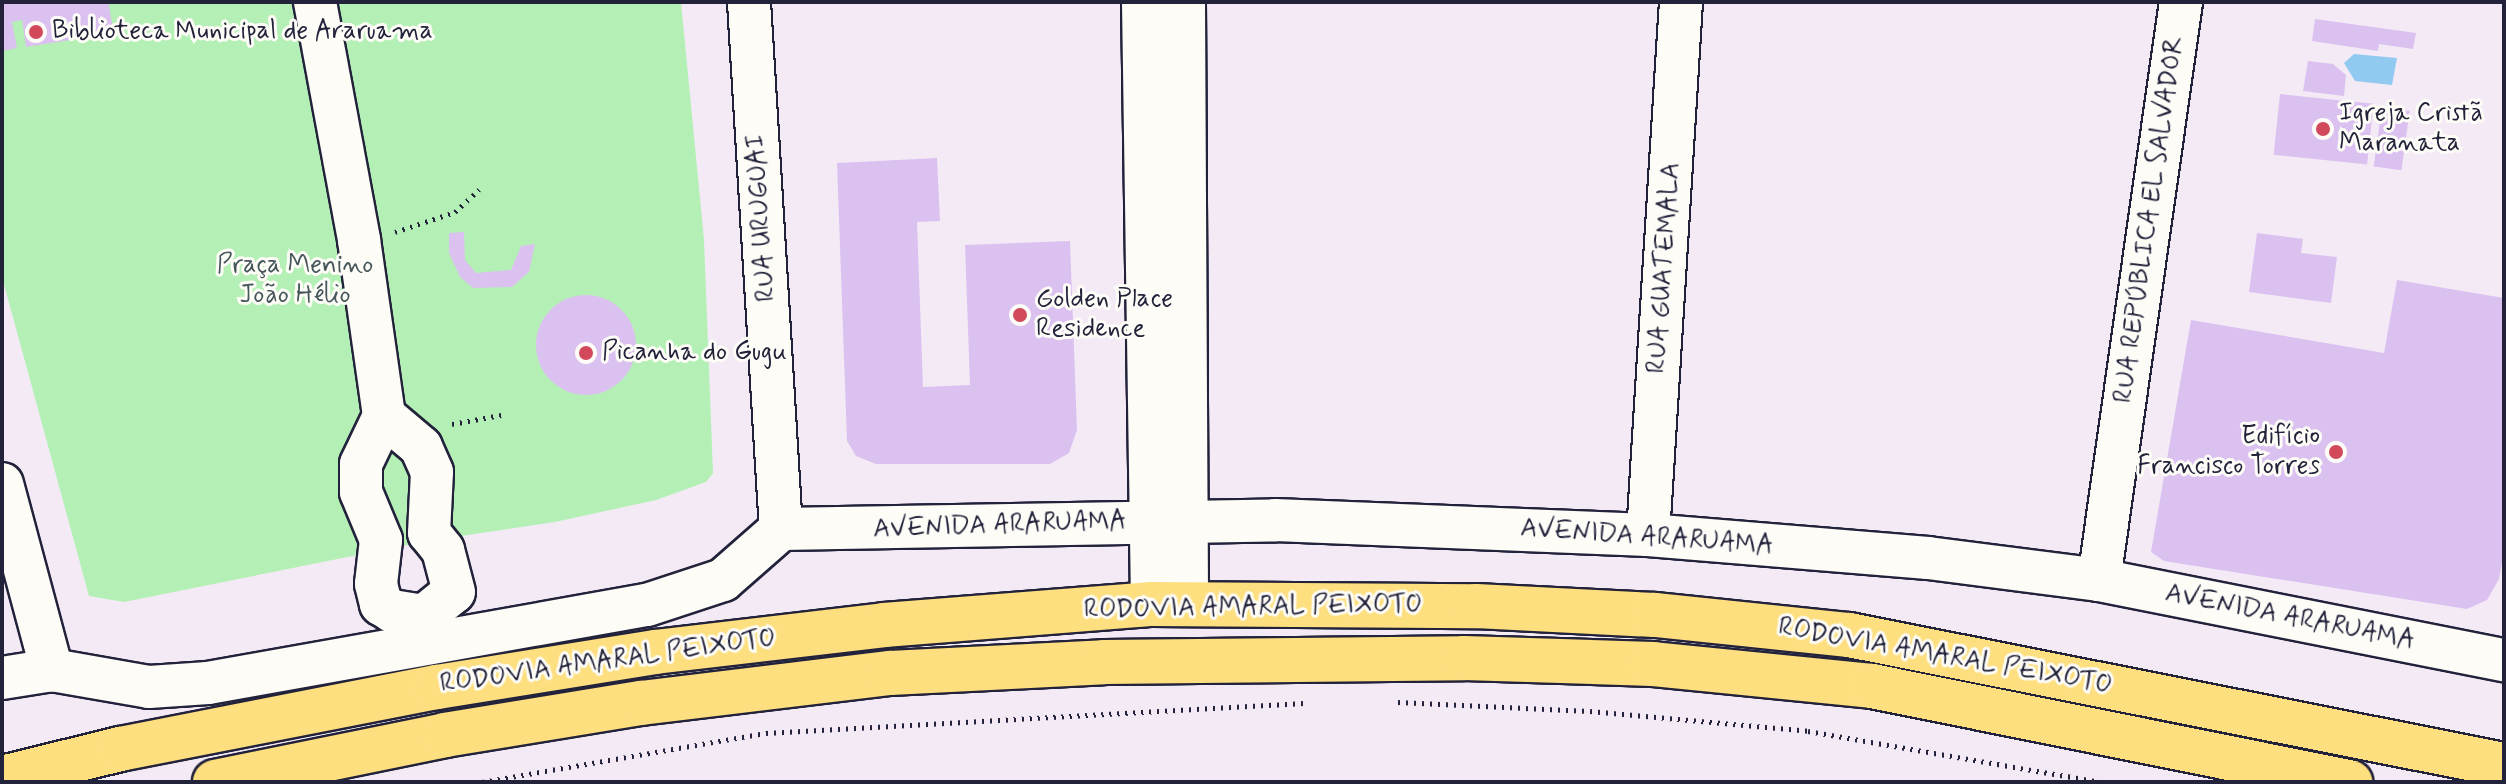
<!DOCTYPE html>
<meta charset="utf-8">
<style>
body{margin:0}
#map{position:relative;width:2506px;height:784px;overflow:hidden;background:#f3eaf5;font-family:Mynerve,sans-serif}
div>[style]{position:absolute}
.green>*{inset:0;background:#b4f0b5}
.water>*{inset:0;background:#92c9f0}
.building>*{inset:0;background:#dbc1f0;transform-origin:0 0}
.round{border-radius:50%}
.path>*{height:5px;margin-top:-2.5px;transform-origin:0;background:repeating-linear-gradient(90deg,#22223b 0 2px,transparent 0 8px)}
.roads{filter:drop-shadow(2px 0 #22223b) drop-shadow(-2px 0 #22223b) drop-shadow(0 2px #22223b) drop-shadow(0 -2px #22223b)}
.minor>*{height:42px;margin:-21px;padding:0 21px;transform-origin:21px;border-radius:21px;background:#fdfcf7}
.highway>*{height:44px;margin:-22px;padding:0 22px;transform-origin:22px;border-radius:22px;background:#fedf80}
.dots>*{width:22px;height:22px;translate:-50% -50%;box-sizing:border-box;border:4px solid #fdfcf7;border-radius:50%}
span{translate:-50% -50%;white-space:nowrap;text-align:center;line-height:1.15;-webkit-text-stroke:6px #fdfcf7;paint-order:stroke}
.poi-label{font-size:26px;color:#22223b}
.left{translate:0 -50%;text-align:left}
.right{translate:-100% -50%;text-align:right}
.street-label{font-size:26px;color:#22223b}
.park-label{font-size:26px;color:#46565a}
.frame{position:absolute;inset:0;border:4px solid #22223b;pointer-events:none}
</style>
<div id="map">
<div class="green">
<div style="clip-path:polygon(2px 2px,681px 2px,704px 240px,713px 473px,706px 482px,656px 500px,555px 522px,427px 541px,124px 602px,89px 596px,2px 277px)"></div>
</div>
<div class="water">
<div style="clip-path:polygon(2354px 54px,2397px 58px,2392px 85px,2355px 81px,2344px 63px)"></div>
</div>
<div class="building">
<div style="clip-path:polygon(2px 2px,108px 2px,114px 33px,26px 47px,22px 20px,12px 22px,17px 48px,2px 51px)"></div>
<div style="clip-path:polygon(2315px 19px,2416px 33px,2413px 49px,2379px 44px,2378px 51px,2312px 41px)"></div>
<div style="clip-path:polygon(2308px 61px,2333px 64px,2346px 75px,2344px 96px,2303px 91px)"></div>
<div style="left:2280px;top:94px;width:94px;height:61px;rotate:6deg"></div>
<div style="left:2382px;top:107px;width:28px;height:60px;rotate:8deg"></div>
<div style="clip-path:polygon(937px 158px,940px 221px,917px 222px,923px 387px,970px 385px,965px 245px,1070px 241px,1077px 430px,1069px 453px,1050px 464px,876px 464px,856px 456px,847px 441px,837px 163px)"></div>
<div style="clip-path:polygon(464px 232px,465px 260px,476px 273px,511px 270px,521px 246px,535px 244px,529px 272px,512px 287px,473px 288px,460px 277px,449px 253px,449px 233px)"></div>
<div style="clip-path:polygon(2257px 233px,2303px 239px,2301px 253px,2337px 257px,2331px 303px,2249px 292px)"></div>
<div style="clip-path:polygon(2397px 280px,2504px 298px,2504px 551px,2499px 579px,2487px 600px,2467px 609px,2164px 561px,2151px 552px,2191px 320px,2384px 353px)"></div>
<div class="round" style="left:536px;top:295px;width:100px;height:100px"></div>
</div>
<div class="path">
<div style="left:395px;top:232px;width:63px;rotate:-18.4deg"></div>
<div style="left:455px;top:212px;width:33px;rotate:-43deg"></div>
<div style="left:452px;top:424px;width:50px;rotate:-10.4deg"></div>
<div style="left:1398px;top:702px;width:192px;rotate:2.7deg"></div>
<div style="left:1590px;top:711px;width:219px;rotate:5.2deg"></div>
<div style="left:1808px;top:731px;width:297px;rotate:9.9deg"></div>
<div style="left:482px;top:782px;width:288px;rotate:-9.8deg"></div>
<div style="left:766px;top:733px;width:539px;rotate:-3.19deg"></div>
</div>
<div class="roads">
<div class="minor">
<div style="left:315px;top:2px;width:242px;rotate:79.5deg"></div>
<div style="left:359px;top:240px;width:178px;rotate:81.9deg"></div>
<div style="left:384px;top:416px;width:53px;rotate:115.6deg"></div>
<div style="left:361px;top:464px;width:28px;rotate:90deg"></div>
<div style="left:361px;top:492px;width:52px;rotate:67.4deg"></div>
<div style="left:381px;top:540px;width:44px;rotate:96.5deg"></div>
<div style="left:376px;top:584px;width:21px;rotate:76deg"></div>
<div style="left:381px;top:604px;width:13px;rotate:32deg"></div>
<div style="left:392px;top:611px;width:32px;rotate:9deg"></div>
<div style="left:424px;top:616px;width:38px;rotate:-39deg"></div>
<div style="left:454px;top:592px;width:43px;rotate:-104.7deg"></div>
<div style="left:443px;top:550px;width:22px;rotate:-129deg"></div>
<div style="left:429px;top:533px;width:61px;rotate:-87.2deg"></div>
<div style="left:432px;top:472px;width:27px;rotate:-114deg"></div>
<div style="left:421px;top:447px;width:48px;rotate:-140deg"></div>
<div style="left:749px;top:2px;width:528px;rotate:86.53deg"></div>
<div style="left:1143px;top:2px;width:602px;rotate:89.14deg"></div>
<div style="left:1184px;top:2px;width:603px;rotate:89.71deg"></div>
<div style="left:2px;top:484px;width:193px;rotate:75deg"></div>
<div style="left:781px;top:529px;width:494px;rotate:-1deg"></div>
<div style="left:1275px;top:520px;width:373px;rotate:2.3deg"></div>
<div style="left:1648px;top:535px;width:281px;rotate:4.7deg"></div>
<div style="left:1928px;top:558px;width:172px;rotate:7.3deg"></div>
<div style="left:2099px;top:580px;width:413px;rotate:11.2deg"></div>
<div style="left:1648px;top:535px;width:534px;rotate:-86.46deg"></div>
<div style="left:2099px;top:580px;width:584px;rotate:-81.93deg"></div>
<div style="left:2px;top:678px;width:51px;rotate:-9.1deg"></div>
<div style="left:52px;top:670px;width:98px;rotate:9.9deg"></div>
<div style="left:149px;top:687px;width:59px;rotate:-3.9deg"></div>
<div style="left:208px;top:683px;width:446px;rotate:-10.1deg"></div>
<div style="left:647px;top:605px;width:80px;rotate:-18.2deg"></div>
<div style="left:723px;top:580px;width:77px;rotate:-41.3deg"></div>
</div>
<div class="highway">
<div style="left:2px;top:778px;width:122px;rotate:-13.8deg"></div>
<div style="left:120px;top:749px;width:323px;rotate:-11.1deg"></div>
<div style="left:437px;top:687px;width:221px;rotate:-9.1deg"></div>
<div style="left:655px;top:652px;width:231px;rotate:-6.7deg"></div>
<div style="left:884px;top:625px;width:269px;rotate:-4.5deg"></div>
<div style="left:1152px;top:604px;width:324px;rotate:0.4deg"></div>
<div style="left:1476px;top:606px;width:179px;rotate:2.9deg"></div>
<div style="left:1655px;top:615px;width:195px;rotate:5.9deg"></div>
<div style="left:1849px;top:635px;width:668px;rotate:11.23deg"></div>
<div style="left:215px;top:782px;width:235px;rotate:-11.5deg"></div>
<div style="left:445px;top:735px;width:199px;rotate:-9.3deg"></div>
<div style="left:641px;top:703px;width:251px;rotate:-6.9deg"></div>
<div style="left:890px;top:673px;width:214px;rotate:-2.9deg"></div>
<div style="left:1104px;top:662px;width:360px;rotate:-0.6deg"></div>
<div style="left:1464px;top:658px;width:189px;rotate:1.8deg"></div>
<div style="left:1653px;top:664px;width:220px;rotate:5.7deg"></div>
<div style="left:1872px;top:686px;width:488px;rotate:11.4deg"></div>
</div>
</div>
<div class="dots">
<div style="left:36px;top:32px;background:#d1495b"></div>
<div style="left:2323px;top:129px;background:#d1495b"></div>
<div style="left:1020px;top:315px;background:#d1495b"></div>
<div style="left:586px;top:353px;background:#d1495b"></div>
<div style="left:2336px;top:452px;background:#d1495b"></div>
</div>
<div class="poi-label">
<span class="left" style="left:52px;top:32px">Biblioteca Municipal de Araruama</span>
<span class="left" style="left:2339px;top:129px">Igreja Cristã<br>Maranata</span>
<span class="left" style="left:1036px;top:315px">Golden Place<br>Residence</span>
<span class="left" style="left:602px;top:353px">Picanha do Gugu</span>
<span class="right" style="left:2320px;top:452px">Edifício<br>Francisco Torres</span>
</div>
<div class="street-label">
<span style="left:762px;top:218px;rotate:-94deg">RUA URUGUAI</span>
<span style="left:2150px;top:220px;rotate:-82deg">RUA REPÚBLICA EL SALVADOR</span>
<span style="left:1665px;top:268px;rotate:-86deg">RUA GUATEMALA</span>
<span style="left:1000px;top:526px;rotate:-2deg">AVENIDA ARARUAMA</span>
<span style="left:1647px;top:538px;rotate:4deg">AVENIDA ARARUAMA</span>
<span style="left:1253px;top:608px;rotate:-1deg">RODOVIA AMARAL PEIXOTO</span>
<span style="left:2290px;top:618px;rotate:11deg">AVENIDA ARARUAMA</span>
<span style="left:1945px;top:657px;rotate:10deg">RODOVIA AMARAL PEIXOTO</span>
<span style="left:608px;top:662px;rotate:-8deg">RODOVIA AMARAL PEIXOTO</span>
</div>
<div class="park-label">
<span style="left:295px;top:281px">Praça Menino<br>João Hélio</span>
</div>
<div class="frame"></div>
</div>
